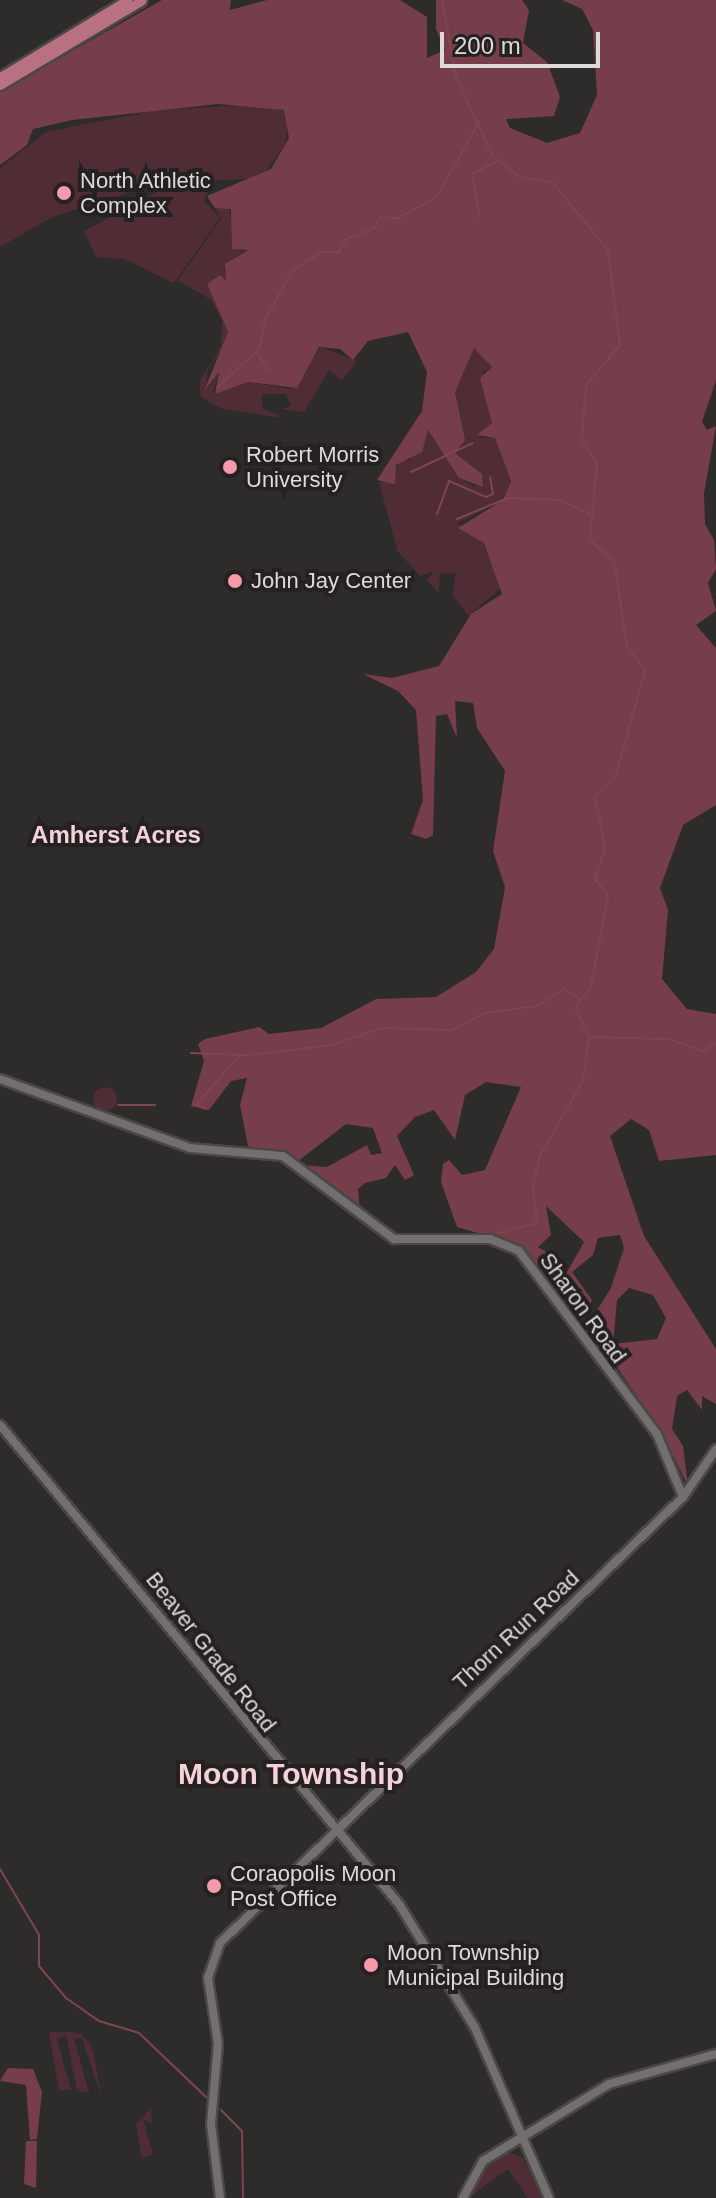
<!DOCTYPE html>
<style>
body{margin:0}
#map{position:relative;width:716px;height:2198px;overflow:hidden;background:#2e2b2b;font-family:Helvetica,sans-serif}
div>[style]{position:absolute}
.green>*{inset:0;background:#502d34}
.round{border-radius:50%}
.forest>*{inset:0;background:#763e4a}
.stream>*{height:2px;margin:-1px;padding:0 1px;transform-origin:1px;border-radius:1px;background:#7f4551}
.roads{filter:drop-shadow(2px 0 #4a4747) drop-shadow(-2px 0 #4a4747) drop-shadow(0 2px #4a4747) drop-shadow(0 -2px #4a4747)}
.secondary>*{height:8px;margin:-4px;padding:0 4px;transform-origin:4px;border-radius:4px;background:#736e6f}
.primary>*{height:9px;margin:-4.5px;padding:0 4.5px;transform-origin:4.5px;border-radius:4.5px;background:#b97080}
.dots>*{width:22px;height:22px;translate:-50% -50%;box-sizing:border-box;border:4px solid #252122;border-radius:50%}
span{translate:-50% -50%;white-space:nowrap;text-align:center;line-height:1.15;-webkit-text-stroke:8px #252122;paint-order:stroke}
.poi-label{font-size:22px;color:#dcdada}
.left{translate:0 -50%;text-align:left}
.street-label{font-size:22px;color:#dcdada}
.neighbourhood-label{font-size:24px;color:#f5d2d8;font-weight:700}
.district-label{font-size:30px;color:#f5d2d8;font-weight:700}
.scale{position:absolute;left:440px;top:32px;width:160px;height:36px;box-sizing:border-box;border:4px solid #dcdada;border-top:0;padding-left:10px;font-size:24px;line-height:28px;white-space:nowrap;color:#dcdada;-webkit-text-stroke:6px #252122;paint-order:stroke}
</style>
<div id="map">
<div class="green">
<div style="clip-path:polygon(264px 104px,290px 113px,285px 145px,260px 179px,217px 180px,208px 190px,204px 201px,220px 218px,174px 283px,124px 259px,96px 257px,84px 231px,160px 190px,156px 184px,52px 217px,0 247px,0 168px,46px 132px,156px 110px)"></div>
<div style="clip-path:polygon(228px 206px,240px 251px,249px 250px,224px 271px,227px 280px,207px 284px,228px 332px,227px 341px,208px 369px,205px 390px,219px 372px,213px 393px,248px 382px,292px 389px,321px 347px,357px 361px,342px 381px,329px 370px,304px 412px,281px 409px,291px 406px,286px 394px,262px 394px,262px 408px,284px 418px,222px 409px,201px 397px,199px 383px,221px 346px,222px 320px,211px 300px,178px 280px,221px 219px,215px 208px)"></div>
<div style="clip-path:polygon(471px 350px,480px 350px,492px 367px,483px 372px,493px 423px,481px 438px,495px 438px,511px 481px,503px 500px,458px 523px,484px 543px,501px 588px,468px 616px,452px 594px,456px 574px,440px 573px,439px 593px,427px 581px,434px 571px,420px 576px,398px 552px,379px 483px,394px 477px,399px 460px,410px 460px,428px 430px,459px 478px,475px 487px,482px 474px,455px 453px,464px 440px,455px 391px)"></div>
<div class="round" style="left:93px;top:1087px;width:24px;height:24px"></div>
<div style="clip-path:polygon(49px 2032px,72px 2032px,81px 2035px,89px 2043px,94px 2053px,100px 2092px,82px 2038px,74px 2039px,89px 2092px,77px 2091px,66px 2034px,57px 2039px,71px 2090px,59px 2090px)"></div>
<div style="clip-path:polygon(151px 2109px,152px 2124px,143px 2119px,153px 2154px,142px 2158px,136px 2124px)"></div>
<div style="clip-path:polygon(510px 2152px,523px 2158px,544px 2198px,528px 2198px,508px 2169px,468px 2198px,483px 2168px)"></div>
</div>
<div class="forest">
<div style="clip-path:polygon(evenodd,162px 0,231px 0,230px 10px,267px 0,400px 0,427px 17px,427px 58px,445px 50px,436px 29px,436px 0,522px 0,529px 10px,523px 43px,547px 62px,560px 97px,554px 116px,506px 119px,510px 128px,547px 143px,580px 133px,597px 95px,593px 30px,582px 9px,562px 0,716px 0,716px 380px,702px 422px,707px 430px,716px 426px,704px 493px,705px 524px,714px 540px,716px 569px,708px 583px,716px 611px,696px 625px,716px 648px,716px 805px,683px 825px,660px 888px,668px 910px,662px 979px,687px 1009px,716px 1014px,716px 1155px,659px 1161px,649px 1130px,631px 1119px,610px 1136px,644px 1236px,716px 1349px,716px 1404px,702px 1396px,702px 1410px,687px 1390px,677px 1396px,672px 1429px,683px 1446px,688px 1486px,662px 1433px,588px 1325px,611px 1288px,624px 1248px,620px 1235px,598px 1238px,593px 1255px,572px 1272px,592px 1300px,584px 1320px,558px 1288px,584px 1242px,546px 1206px,551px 1235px,538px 1247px,555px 1257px,549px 1276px,516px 1244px,457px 1227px,441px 1182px,443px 1164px,449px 1160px,462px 1175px,485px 1170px,521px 1087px,486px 1082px,465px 1095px,455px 1140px,434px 1110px,415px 1117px,397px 1136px,414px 1175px,405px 1180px,395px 1165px,386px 1178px,365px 1183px,358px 1189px,360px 1211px,302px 1165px,327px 1167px,367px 1145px,371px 1155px,382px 1153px,373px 1128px,346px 1124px,297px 1162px,248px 1146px,240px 1105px,247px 1078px,231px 1081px,209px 1110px,191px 1106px,204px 1061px,198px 1044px,205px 1039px,259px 1027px,269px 1034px,321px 1028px,376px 999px,436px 997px,476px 972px,494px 949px,505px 887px,493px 851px,505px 771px,477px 728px,473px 703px,455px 701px,457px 738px,447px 714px,436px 716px,433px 835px,426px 839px,411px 834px,423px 800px,416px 710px,398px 691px,363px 674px,392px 678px,439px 666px,471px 614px,502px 594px,484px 543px,458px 528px,503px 500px,511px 481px,495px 438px,477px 435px,492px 423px,480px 378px,492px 367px,474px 348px,455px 392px,465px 440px,455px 453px,482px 474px,483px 487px,459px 478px,428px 430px,422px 452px,396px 465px,395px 484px,377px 480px,422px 411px,427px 372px,408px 332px,368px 341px,353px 360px,340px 349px,319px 347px,297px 388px,248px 382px,215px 394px,219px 372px,204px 391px,228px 332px,207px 284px,220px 275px,226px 281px,225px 264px,249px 250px,232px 249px,231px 209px,215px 208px,207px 196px,271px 169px,289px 138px,284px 110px,218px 104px,72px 120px,33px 129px,27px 145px,0 165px,0 92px,162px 0,629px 1288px,653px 1295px,666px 1318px,657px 1339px,613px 1344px,617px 1300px,629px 1288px)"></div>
<div style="clip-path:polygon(8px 2068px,33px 2069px,42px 2092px,37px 2139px,30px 2140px,26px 2085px,0 2081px)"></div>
<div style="clip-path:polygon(26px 2141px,37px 2141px,36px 2188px,24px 2184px)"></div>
</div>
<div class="stream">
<div style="left:442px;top:0;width:78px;rotate:79.7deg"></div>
<div style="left:456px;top:77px;width:86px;rotate:65.2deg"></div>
<div style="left:492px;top:155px;width:35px;rotate:39deg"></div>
<div style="left:519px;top:177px;width:33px;rotate:9deg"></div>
<div style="left:552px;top:182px;width:88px;rotate:50.5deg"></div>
<div style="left:608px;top:250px;width:96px;rotate:82.8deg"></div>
<div style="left:620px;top:345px;width:52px;rotate:130.4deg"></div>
<div style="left:586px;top:385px;width:56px;rotate:94.1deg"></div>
<div style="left:582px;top:441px;width:27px;rotate:56deg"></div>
<div style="left:597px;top:463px;width:77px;rotate:95.2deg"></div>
<div style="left:590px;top:540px;width:32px;rotate:41deg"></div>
<div style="left:614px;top:561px;width:86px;rotate:81.3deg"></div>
<div style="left:627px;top:646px;width:30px;rotate:53deg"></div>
<div style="left:645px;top:670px;width:109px;rotate:105.4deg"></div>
<div style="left:616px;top:775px;width:30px;rotate:135deg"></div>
<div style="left:595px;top:796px;width:52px;rotate:78.9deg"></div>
<div style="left:605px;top:847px;width:34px;rotate:107deg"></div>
<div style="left:595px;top:879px;width:21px;rotate:51deg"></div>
<div style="left:608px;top:895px;width:94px;rotate:100.5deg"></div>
<div style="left:591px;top:987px;width:26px;rotate:127deg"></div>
<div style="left:575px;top:1008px;width:32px;rotate:64deg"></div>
<div style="left:589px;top:1037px;width:43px;rotate:97.9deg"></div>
<div style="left:583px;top:1080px;width:87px;rotate:119.5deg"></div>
<div style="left:540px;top:1156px;width:31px;rotate:103deg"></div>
<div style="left:533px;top:1186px;width:37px;rotate:84deg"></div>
<div style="left:537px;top:1223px;width:40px;rotate:165.6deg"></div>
<div style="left:480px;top:219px;width:46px;rotate:-100.1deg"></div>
<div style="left:472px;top:174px;width:27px;rotate:-28deg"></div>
<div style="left:257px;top:353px;width:22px;rotate:54deg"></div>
<div style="left:218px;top:387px;width:56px;rotate:-42.8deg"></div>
<div style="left:259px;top:349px;width:33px;rotate:-78deg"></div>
<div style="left:266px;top:317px;width:53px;rotate:-60.5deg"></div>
<div style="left:292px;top:271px;width:35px;rotate:-33deg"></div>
<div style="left:321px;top:252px;width:18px"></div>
<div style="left:339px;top:252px;width:15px;rotate:-62deg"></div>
<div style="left:346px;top:239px;width:31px;rotate:-21deg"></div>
<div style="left:375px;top:228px;width:12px;rotate:-66deg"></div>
<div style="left:380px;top:217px;width:18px;rotate:3deg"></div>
<div style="left:398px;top:218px;width:43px;rotate:-27.8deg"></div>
<div style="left:436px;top:198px;width:90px;rotate:-60.6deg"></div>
<div style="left:411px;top:472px;width:68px;rotate:-25.1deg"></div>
<div style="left:437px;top:514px;width:35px;rotate:-70deg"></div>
<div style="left:449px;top:481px;width:40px;rotate:23.4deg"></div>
<div style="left:486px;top:497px;width:8px;rotate:-23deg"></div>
<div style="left:493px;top:494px;width:17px;rotate:-100deg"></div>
<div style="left:457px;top:519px;width:55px;rotate:-22.4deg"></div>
<div style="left:508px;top:498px;width:53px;rotate:2.2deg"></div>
<div style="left:561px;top:500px;width:34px;rotate:26deg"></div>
<div style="left:589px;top:1037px;width:79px;rotate:1.5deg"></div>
<div style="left:668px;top:1039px;width:37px;rotate:19deg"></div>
<div style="left:703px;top:1051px;width:15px;rotate:-32deg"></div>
<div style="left:191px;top:1053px;width:52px;rotate:2.2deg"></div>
<div style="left:118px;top:1105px;width:37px"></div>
<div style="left:206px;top:1109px;width:11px;rotate:-158deg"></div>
<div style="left:196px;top:1105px;width:65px;rotate:-48.7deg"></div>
<div style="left:239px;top:1056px;width:94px;rotate:-6.7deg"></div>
<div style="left:332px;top:1045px;width:52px;rotate:-19.1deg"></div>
<div style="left:381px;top:1028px;width:71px;rotate:1.6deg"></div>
<div style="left:452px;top:1030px;width:36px;rotate:-28deg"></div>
<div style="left:484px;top:1013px;width:53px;rotate:-7.5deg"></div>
<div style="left:537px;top:1006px;width:32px;rotate:-32deg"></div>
<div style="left:564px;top:989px;width:19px;rotate:32deg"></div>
<div style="left:0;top:1869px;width:77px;rotate:59.4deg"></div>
<div style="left:39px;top:1935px;width:31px;rotate:90deg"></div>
<div style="left:39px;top:1966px;width:42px;rotate:49.8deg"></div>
<div style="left:66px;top:1998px;width:40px;rotate:34.9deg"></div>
<div style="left:99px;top:2021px;width:42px;rotate:16.7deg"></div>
<div style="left:139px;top:2033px;width:93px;rotate:43.7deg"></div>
<div style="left:221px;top:2110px;width:30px;rotate:45deg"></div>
<div style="left:242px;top:2131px;width:67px;rotate:89.1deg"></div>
</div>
<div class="roads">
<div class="secondary">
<div style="left:0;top:1079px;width:202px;rotate:20deg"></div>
<div style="left:190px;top:1148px;width:93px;rotate:4.9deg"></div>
<div style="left:283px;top:1156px;width:139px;rotate:36.8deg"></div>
<div style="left:394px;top:1239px;width:96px"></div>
<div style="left:490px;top:1239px;width:31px;rotate:22deg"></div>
<div style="left:519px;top:1251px;width:229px;rotate:53deg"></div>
<div style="left:657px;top:1434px;width:68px;rotate:67.6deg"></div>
<div style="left:0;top:1425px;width:623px;rotate:50.21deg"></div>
<div style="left:399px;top:1904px;width:145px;rotate:58.5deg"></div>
<div style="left:475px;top:2028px;width:185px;rotate:66.5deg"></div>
<div style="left:220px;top:2198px;width:75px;rotate:-96.9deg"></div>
<div style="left:211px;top:2124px;width:80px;rotate:-85deg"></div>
<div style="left:218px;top:2044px;width:67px;rotate:-98.6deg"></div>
<div style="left:208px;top:1978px;width:37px;rotate:-71deg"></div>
<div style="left:220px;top:1943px;width:643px;rotate:-43.93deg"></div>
<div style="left:683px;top:1497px;width:58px;rotate:-55.5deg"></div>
<div style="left:463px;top:2198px;width:42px;rotate:-61.6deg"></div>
<div style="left:483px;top:2161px;width:148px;rotate:-31.4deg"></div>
<div style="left:609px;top:2084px;width:111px;rotate:-15.7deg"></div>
</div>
<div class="primary">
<div style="left:0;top:77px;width:149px;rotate:-31.2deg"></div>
<div style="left:0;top:85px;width:165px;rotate:-30.9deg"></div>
</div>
</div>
<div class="dots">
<div style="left:64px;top:193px;background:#f39aab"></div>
<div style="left:230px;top:467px;background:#f39aab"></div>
<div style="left:235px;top:581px;background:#f39aab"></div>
<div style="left:214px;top:1886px;background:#f39aab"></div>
<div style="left:371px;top:1965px;background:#f39aab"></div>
</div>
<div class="poi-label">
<span class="left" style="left:80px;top:193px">North Athletic<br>Complex</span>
<span class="left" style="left:246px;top:467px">Robert Morris<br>University</span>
<span class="left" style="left:251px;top:581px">John Jay Center</span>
<span class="left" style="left:230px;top:1886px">Coraopolis Moon<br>Post Office</span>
<span class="left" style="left:387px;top:1965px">Moon Township<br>Municipal Building</span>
</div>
<div class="street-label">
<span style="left:583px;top:1308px;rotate:54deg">Sharon Road</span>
<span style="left:516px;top:1630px;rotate:-43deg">Thorn Run Road</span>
<span style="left:211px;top:1652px;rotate:52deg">Beaver Grade Road</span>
</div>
<div class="neighbourhood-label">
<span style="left:116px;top:835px">Amherst Acres</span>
</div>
<div class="district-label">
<span style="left:291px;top:1774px">Moon Township</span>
</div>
<div class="scale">200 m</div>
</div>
